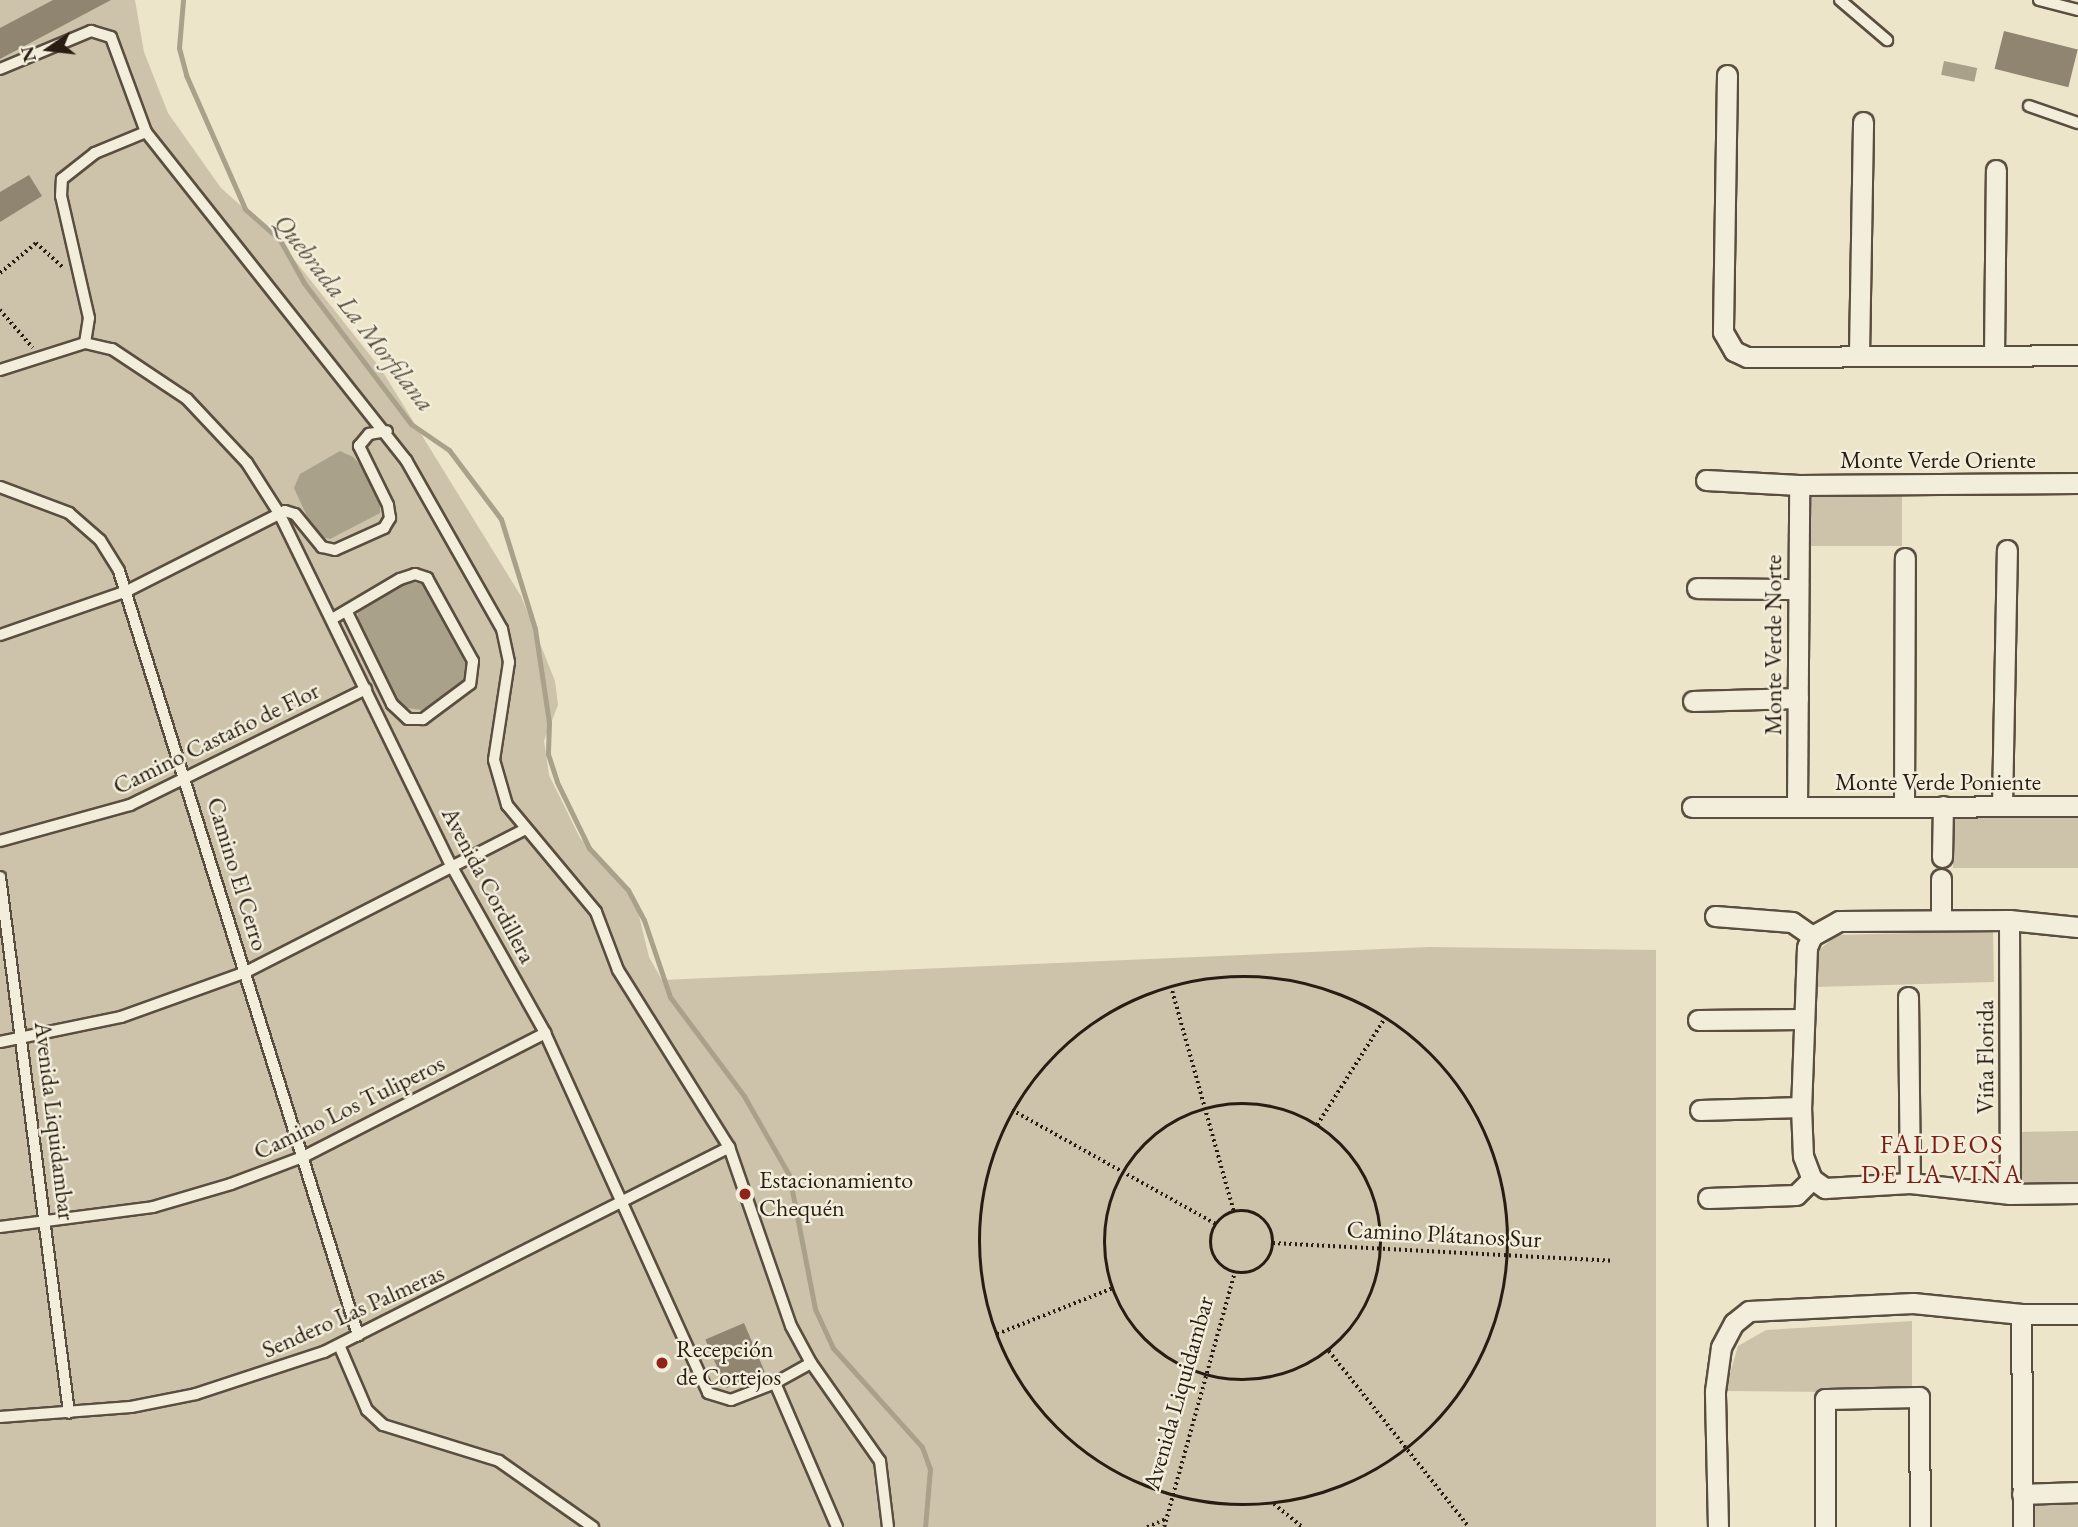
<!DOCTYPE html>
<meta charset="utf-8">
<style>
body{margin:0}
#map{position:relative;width:2078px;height:1527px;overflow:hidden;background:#ede5c9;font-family:"EB Garamond",serif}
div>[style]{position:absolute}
.green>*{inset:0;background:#ccc3aa;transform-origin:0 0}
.water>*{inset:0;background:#aaa18b;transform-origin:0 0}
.stream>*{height:5px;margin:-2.5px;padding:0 2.5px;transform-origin:2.5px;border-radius:2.5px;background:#aaa18b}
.building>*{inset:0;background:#8f8571;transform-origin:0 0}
.path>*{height:3.5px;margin-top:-1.75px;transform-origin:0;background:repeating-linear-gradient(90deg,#291c12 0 2px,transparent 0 5.5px)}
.path>.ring{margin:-1.75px;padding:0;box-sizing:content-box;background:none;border:3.5px solid #291c12;border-radius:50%}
.roads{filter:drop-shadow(2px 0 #5a4e40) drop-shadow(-2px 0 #5a4e40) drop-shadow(0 2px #5a4e40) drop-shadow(0 -2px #5a4e40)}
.lane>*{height:10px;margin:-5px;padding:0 5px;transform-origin:5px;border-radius:5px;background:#f3eedc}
.street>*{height:19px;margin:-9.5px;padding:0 9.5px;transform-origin:9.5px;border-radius:9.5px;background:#f3eedc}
.dots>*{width:19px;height:19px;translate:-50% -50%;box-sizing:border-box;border:4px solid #f3eedc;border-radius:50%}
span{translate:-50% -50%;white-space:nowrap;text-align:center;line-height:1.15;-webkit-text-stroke:5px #f3eedc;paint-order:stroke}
.street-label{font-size:24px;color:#291c12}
.poi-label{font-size:24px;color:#291c12}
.left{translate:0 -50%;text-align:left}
.water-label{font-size:26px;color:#5d5142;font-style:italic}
.neighbourhood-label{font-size:26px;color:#7a1f14;letter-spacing:2px}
.north{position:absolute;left:14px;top:14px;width:70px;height:70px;-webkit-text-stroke:5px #f3eedc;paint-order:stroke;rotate:256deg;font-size:19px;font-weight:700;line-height:28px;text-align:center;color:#291c12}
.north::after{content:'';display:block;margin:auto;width:24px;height:32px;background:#291c12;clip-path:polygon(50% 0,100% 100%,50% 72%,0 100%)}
</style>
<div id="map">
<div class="green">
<div style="clip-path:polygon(0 0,135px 0,144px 52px,168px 113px,221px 188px,277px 238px,381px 369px,521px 596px,555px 681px,558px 705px,544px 741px,549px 775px,580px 838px,635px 899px,649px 957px,662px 980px,1429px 947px,1656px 950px,1656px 1527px,0 1527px)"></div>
<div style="left:1902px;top:491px;width:55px;height:93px;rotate:90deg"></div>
<div style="left:2078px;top:816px;width:52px;height:125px;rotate:90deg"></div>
<div style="clip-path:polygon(1993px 931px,1994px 982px,1815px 987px,1814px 954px,1837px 935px)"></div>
<div style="clip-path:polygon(2078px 1131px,2078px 1183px,2020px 1183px,2015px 1179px,2016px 1132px)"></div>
<div style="clip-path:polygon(1912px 1321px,1912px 1393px,1725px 1391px,1738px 1346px,1766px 1330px)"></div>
<div style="left:2078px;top:1497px;width:30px;height:51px;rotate:90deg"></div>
</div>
<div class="water">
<div style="left:1944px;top:61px;width:34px;height:14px;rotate:12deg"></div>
<div style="clip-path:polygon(340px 451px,353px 457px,364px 469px,380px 498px,380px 513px,330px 539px,316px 536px,294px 488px,300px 474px)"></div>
<div style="clip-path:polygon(413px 582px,426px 585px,471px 675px,463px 686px,422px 710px,400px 707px,357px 623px,358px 613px,371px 599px,396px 583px)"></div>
</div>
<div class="stream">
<div style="left:183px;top:0;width:48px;rotate:94.8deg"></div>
<div style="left:179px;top:48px;width:28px;rotate:75deg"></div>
<div style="left:186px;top:75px;width:146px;rotate:66.2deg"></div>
<div style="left:245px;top:209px;width:47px;rotate:41.5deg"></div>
<div style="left:280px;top:240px;width:49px;rotate:60.8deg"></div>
<div style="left:304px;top:283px;width:177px;rotate:52.8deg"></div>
<div style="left:411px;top:424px;width:46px;rotate:34.4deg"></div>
<div style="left:449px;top:450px;width:86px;rotate:53deg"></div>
<div style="left:501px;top:519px;width:115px;rotate:72.8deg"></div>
<div style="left:535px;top:629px;width:95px;rotate:81.5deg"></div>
<div style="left:549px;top:723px;width:31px;rotate:92deg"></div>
<div style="left:548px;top:754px;width:29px;rotate:72deg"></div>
<div style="left:557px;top:782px;width:73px;rotate:64.1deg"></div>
<div style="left:589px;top:848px;width:57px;rotate:47.1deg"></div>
<div style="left:628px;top:890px;width:34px;rotate:62deg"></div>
<div style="left:644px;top:920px;width:81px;rotate:71.3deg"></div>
<div style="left:670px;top:997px;width:124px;rotate:53.2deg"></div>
<div style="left:744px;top:1096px;width:91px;rotate:60.3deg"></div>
<div style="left:789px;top:1175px;width:136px;rotate:79deg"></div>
<div style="left:815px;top:1309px;width:43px;rotate:65.2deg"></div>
<div style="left:833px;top:1348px;width:133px;rotate:48deg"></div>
<div style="left:922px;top:1447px;width:23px;rotate:70deg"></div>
<div style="left:930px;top:1469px;width:58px;rotate:94.9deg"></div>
</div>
<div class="building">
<div style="clip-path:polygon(53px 0,111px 0,0 59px,0 28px)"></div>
<div style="left:2004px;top:31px;width:76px;height:39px;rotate:14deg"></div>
<div style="clip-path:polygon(29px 175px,42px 196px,0 222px,0 192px)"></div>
<div style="left:744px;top:1323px;width:53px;height:42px;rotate:67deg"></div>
</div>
<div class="path">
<div style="left:0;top:273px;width:47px;rotate:-39.8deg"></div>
<div style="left:36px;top:243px;width:38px;rotate:42deg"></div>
<div style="left:0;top:310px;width:50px;rotate:49deg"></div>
<div class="ring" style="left:980px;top:977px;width:524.5px;height:524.5px"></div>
<div style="left:1171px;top:986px;width:234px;rotate:74.4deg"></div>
<div class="ring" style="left:1105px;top:1104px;width:272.5px;height:272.5px"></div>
<div style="left:1012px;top:1110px;width:234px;rotate:29.2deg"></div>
<div style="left:1317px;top:1125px;width:127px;rotate:-57.6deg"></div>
<div class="ring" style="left:1211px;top:1211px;width:58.5px;height:58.5px"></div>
<div style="left:1273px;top:1243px;width:340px;rotate:3deg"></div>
<div style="left:997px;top:1334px;width:125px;rotate:-21.6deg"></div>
<div style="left:1329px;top:1351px;width:225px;rotate:51.5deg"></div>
<div style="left:1274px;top:1504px;width:36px;rotate:39deg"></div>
<div style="left:1147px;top:1527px;width:21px;rotate:-23deg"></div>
<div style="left:1164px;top:1527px;width:266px;rotate:-74.5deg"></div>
</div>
<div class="roads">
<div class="lane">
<div style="left:1840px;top:0;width:62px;rotate:40.4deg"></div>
<div style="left:2039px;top:0;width:40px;rotate:14.4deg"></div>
<div style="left:0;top:69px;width:99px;rotate:-22.7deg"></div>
<div style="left:91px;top:31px;width:21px;rotate:17deg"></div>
<div style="left:111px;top:37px;width:101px;rotate:69.8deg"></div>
<div style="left:146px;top:132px;width:419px;rotate:51.6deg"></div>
<div style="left:406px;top:460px;width:194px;rotate:60.4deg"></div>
<div style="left:502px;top:629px;width:34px;rotate:78deg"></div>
<div style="left:509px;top:662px;width:99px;rotate:98.7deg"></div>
<div style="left:494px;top:760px;width:47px;rotate:73.9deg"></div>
<div style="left:507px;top:805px;width:139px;rotate:50.2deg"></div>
<div style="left:596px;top:912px;width:62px;rotate:69.2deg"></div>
<div style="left:618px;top:970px;width:209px;rotate:57.9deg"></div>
<div style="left:729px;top:1147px;width:189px;rotate:70.9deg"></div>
<div style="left:791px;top:1326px;width:42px;rotate:61.6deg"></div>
<div style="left:811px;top:1363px;width:120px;rotate:54.9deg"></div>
<div style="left:880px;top:1461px;width:66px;rotate:83.1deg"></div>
<div style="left:2029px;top:106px;width:52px;rotate:19.1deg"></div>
<div style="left:85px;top:343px;width:25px;rotate:-81deg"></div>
<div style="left:89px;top:318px;width:125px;rotate:-102.9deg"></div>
<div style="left:61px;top:196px;width:17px;rotate:-87deg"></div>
<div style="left:62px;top:179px;width:42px;rotate:-38.2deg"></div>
<div style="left:95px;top:153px;width:55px;rotate:-22.4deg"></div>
<div style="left:0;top:370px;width:89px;rotate:-17.6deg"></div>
<div style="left:85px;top:343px;width:28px;rotate:13deg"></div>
<div style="left:112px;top:349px;width:90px;rotate:33.7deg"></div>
<div style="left:187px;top:399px;width:88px;rotate:46.8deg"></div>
<div style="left:247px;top:463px;width:59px;rotate:57.4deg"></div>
<div style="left:279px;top:513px;width:394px;rotate:64deg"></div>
<div style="left:452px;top:867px;width:190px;rotate:60.7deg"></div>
<div style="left:545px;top:1033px;width:395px;rotate:65.6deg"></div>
<div style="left:708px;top:1393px;width:24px;rotate:17deg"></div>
<div style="left:731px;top:1400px;width:47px;rotate:-21.1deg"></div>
<div style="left:775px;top:1383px;width:41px;rotate:-29.1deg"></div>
<div style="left:0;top:487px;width:74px;rotate:20.6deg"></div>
<div style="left:69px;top:513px;width:41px;rotate:41.1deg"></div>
<div style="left:100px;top:540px;width:36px;rotate:58deg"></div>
<div style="left:119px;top:571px;width:801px;rotate:72.63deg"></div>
<div style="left:332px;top:619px;width:79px;rotate:-30.5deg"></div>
<div style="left:400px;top:579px;width:16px;rotate:-18deg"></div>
<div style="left:415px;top:574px;width:13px;rotate:18deg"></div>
<div style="left:427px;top:578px;width:95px;rotate:61deg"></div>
<div style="left:473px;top:661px;width:23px;rotate:97deg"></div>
<div style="left:470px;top:684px;width:59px;rotate:143.3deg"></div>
<div style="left:423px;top:719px;width:15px;rotate:180deg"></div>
<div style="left:408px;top:719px;width:22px;rotate:-137deg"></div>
<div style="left:392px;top:704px;width:102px;rotate:-116.1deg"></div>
<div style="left:0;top:635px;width:134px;rotate:-19.1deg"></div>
<div style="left:127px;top:591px;width:177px;rotate:-26.9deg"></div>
<div style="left:285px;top:511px;width:10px;rotate:17deg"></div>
<div style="left:295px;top:514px;width:43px;rotate:50.7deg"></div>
<div style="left:322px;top:547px;width:13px;rotate:13deg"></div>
<div style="left:335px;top:550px;width:54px;rotate:-24.2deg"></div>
<div style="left:384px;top:528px;width:12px;rotate:-59deg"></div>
<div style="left:390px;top:518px;width:13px;rotate:-99deg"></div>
<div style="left:388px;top:505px;width:66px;rotate:-116.2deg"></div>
<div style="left:359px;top:446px;width:16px;rotate:-50deg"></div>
<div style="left:369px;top:434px;width:18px;rotate:-9deg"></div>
<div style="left:0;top:841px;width:135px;rotate:-15.5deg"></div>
<div style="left:130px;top:805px;width:263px;rotate:-26.2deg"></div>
<div style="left:0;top:877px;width:540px;rotate:82.66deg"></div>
<div style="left:0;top:1042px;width:124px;rotate:-11.7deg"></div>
<div style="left:121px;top:1017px;width:133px;rotate:-19.8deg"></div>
<div style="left:246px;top:972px;width:314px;rotate:-27.1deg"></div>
<div style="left:0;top:1227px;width:154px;rotate:-7.4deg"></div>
<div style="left:153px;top:1207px;width:81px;rotate:-16.4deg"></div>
<div style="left:231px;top:1184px;width:79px;rotate:-20.7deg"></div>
<div style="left:305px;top:1156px;width:270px;rotate:-27.1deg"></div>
<div style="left:339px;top:1345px;width:71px;rotate:66.7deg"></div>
<div style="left:367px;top:1410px;width:22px;rotate:43deg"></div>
<div style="left:383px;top:1425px;width:121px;rotate:17.2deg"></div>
<div style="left:499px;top:1461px;width:115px;rotate:35.1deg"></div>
<div style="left:775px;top:1383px;width:157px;rotate:66.7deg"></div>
<div style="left:0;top:1417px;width:131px;rotate:-4.4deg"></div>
<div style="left:131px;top:1407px;width:66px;rotate:-11.3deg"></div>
<div style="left:196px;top:1394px;width:135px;rotate:-18.2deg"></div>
<div style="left:324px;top:1352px;width:454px;rotate:-26.8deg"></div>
</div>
<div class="street">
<div style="left:1727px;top:75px;width:257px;rotate:90.9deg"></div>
<div style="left:1723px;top:332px;width:22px;rotate:60deg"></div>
<div style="left:1734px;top:351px;width:14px;rotate:25deg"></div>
<div style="left:1747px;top:357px;width:331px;rotate:-0.3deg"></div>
<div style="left:1859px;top:354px;width:232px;rotate:-89deg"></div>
<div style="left:1994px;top:355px;width:185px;rotate:-89.4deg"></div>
<div style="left:1706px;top:480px;width:93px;rotate:3.1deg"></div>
<div style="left:1799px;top:485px;width:279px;rotate:-0.4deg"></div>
<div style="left:1697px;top:588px;width:101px;rotate:0.6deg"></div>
<div style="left:1693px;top:701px;width:105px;rotate:-1.6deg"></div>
<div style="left:1797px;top:806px;width:321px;rotate:-89.6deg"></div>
<div style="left:1904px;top:806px;width:248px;rotate:-89.8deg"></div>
<div style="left:2002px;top:806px;width:256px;rotate:-88.9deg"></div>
<div style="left:1692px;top:807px;width:386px;rotate:-0.1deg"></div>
<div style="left:1942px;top:857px;width:51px;rotate:-88.9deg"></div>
<div style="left:1941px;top:879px;width:40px;rotate:90deg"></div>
<div style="left:1715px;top:916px;width:77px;rotate:4.5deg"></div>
<div style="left:1792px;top:922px;width:24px;rotate:35deg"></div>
<div style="left:2009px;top:920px;width:274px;rotate:89.8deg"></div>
<div style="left:1812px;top:936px;width:31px;rotate:-29deg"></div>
<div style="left:1839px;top:921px;width:170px;rotate:-0.3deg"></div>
<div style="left:2009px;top:920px;width:69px;rotate:5.8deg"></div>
<div style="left:1812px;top:936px;width:12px;rotate:114deg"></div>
<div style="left:1807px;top:947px;width:160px;rotate:92.1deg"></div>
<div style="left:1801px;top:1107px;width:49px;rotate:87.7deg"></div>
<div style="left:1803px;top:1156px;width:25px;rotate:69deg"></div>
<div style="left:1908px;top:997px;width:186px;rotate:89.4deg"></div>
<div style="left:1698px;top:1020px;width:105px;rotate:-0.5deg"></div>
<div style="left:1700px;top:1110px;width:101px;rotate:-1.7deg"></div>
<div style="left:1812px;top:1179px;width:16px;rotate:35deg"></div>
<div style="left:1825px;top:1188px;width:85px;rotate:-3.4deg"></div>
<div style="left:1910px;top:1183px;width:101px;rotate:6.3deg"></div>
<div style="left:2010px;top:1194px;width:68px;rotate:-0.8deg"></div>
<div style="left:1708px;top:1198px;width:88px;rotate:-2deg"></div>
<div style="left:1796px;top:1195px;width:23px;rotate:-45deg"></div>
<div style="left:2021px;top:1314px;width:213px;rotate:89.5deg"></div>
<div style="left:2022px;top:1494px;width:56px;rotate:-2deg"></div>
<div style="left:1718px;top:1527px;width:136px;rotate:-91.3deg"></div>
<div style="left:1715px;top:1391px;width:44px;rotate:-82.2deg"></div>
<div style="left:1721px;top:1347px;width:27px;rotate:-62deg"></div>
<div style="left:1734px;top:1323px;width:19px;rotate:-39deg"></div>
<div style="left:1749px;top:1311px;width:164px;rotate:-2.8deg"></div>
<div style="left:1913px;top:1303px;width:109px;rotate:5.8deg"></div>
<div style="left:2021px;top:1314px;width:57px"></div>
<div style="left:1825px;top:1527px;width:128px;rotate:-90deg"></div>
<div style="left:1825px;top:1399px;width:94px;rotate:-1.2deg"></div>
<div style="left:1919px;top:1397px;width:130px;rotate:89.6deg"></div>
</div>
</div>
<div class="dots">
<div style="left:745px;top:1194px;background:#8f2418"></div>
<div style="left:662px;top:1363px;background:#8f2418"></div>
</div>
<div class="street-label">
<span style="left:1938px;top:460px">Monte Verde Oriente</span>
<span style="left:1773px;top:645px;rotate:-90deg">Monte Verde Norte</span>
<span style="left:216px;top:738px;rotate:-26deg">Camino Castaño de Flor</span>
<span style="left:1938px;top:782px">Monte Verde Poniente</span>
<span style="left:238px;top:874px;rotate:73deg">Camino El Cerro</span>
<span style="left:489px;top:885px;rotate:62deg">Avenida Cordillera</span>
<span style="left:1985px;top:1057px;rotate:-90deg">Viña Florida</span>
<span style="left:349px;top:1107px;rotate:-26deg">Camino Los Tuliperos</span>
<span style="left:55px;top:1121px;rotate:83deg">Avenida Liquidambar</span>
<span style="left:1444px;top:1234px;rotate:3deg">Camino Plátanos Sur</span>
<span style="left:353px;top:1311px;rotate:-24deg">Sendero Las Palmeras</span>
<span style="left:1178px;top:1393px;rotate:-74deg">Avenida Liquidambar</span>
</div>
<div class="poi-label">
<span class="left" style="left:759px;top:1194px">Estacionamiento<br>Chequén</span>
<span class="left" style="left:676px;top:1363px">Recepción<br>de Cortejos</span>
</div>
<div class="water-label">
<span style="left:354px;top:313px;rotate:52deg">Quebrada La Morfilana</span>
</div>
<div class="neighbourhood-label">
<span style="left:1942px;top:1160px">FALDEOS<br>DE LA VIÑA</span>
</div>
<div class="north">N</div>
</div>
